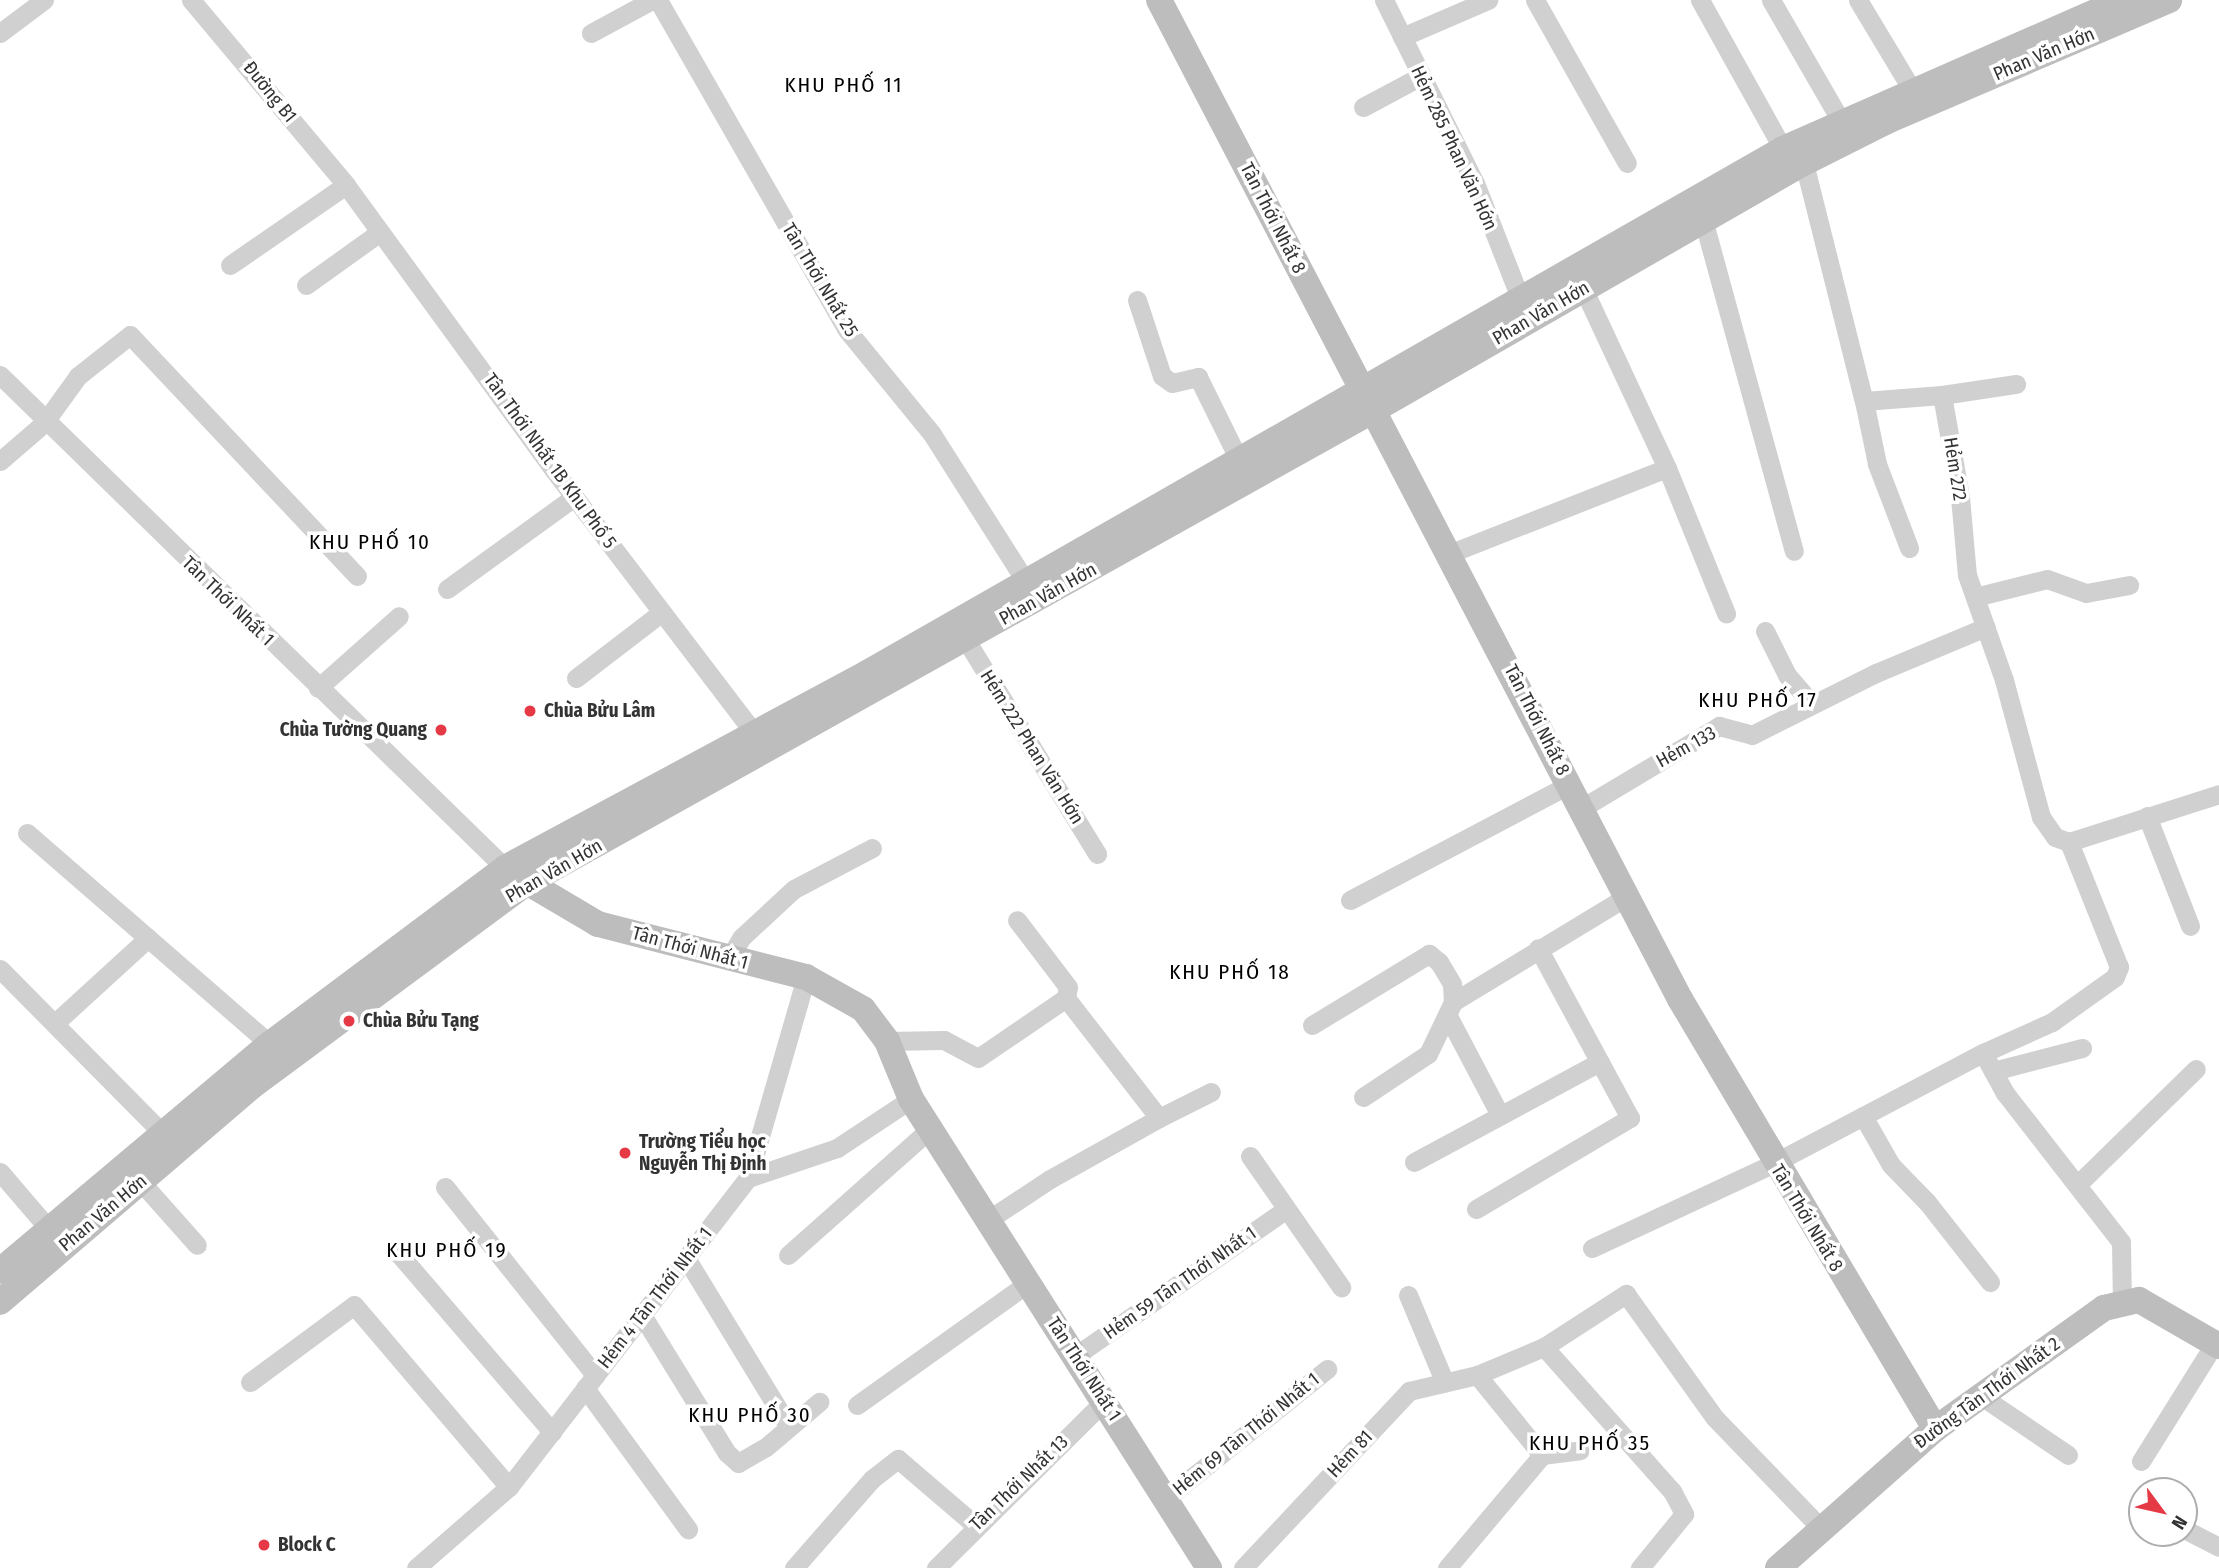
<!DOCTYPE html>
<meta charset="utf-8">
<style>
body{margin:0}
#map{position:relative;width:2219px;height:1568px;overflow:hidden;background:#fff;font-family:"Fira Sans Condensed",sans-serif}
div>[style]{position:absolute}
.street>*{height:19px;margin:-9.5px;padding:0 9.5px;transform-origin:9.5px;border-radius:9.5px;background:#d0d0d0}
.secondary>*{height:26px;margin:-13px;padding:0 13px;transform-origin:13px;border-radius:13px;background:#bdbdbd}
.dots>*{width:19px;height:19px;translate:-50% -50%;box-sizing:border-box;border:4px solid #fff;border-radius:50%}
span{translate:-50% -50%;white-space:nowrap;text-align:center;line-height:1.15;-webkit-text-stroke:7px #fff;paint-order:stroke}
.street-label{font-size:19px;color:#333}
.poi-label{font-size:19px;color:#333;font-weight:700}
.left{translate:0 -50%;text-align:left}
.right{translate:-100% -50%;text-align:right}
.neighbourhood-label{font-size:21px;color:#000;letter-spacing:2px}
.north{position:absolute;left:2128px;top:1477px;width:70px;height:70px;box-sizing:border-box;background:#fff;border:2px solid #adadad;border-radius:50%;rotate:123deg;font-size:19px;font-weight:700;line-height:28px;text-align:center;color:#333}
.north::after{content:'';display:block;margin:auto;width:24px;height:32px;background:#e63946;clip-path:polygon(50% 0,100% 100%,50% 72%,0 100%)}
</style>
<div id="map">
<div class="street">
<div style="left:191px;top:0;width:241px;rotate:50deg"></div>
<div style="left:346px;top:185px;width:351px;rotate:53.9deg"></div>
<div style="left:553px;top:469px;width:335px;rotate:52.7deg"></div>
<div style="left:658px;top:0;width:380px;rotate:60.2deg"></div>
<div style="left:847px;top:330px;width:134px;rotate:50.7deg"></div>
<div style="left:932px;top:434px;width:175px;rotate:57.6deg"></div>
<div style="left:1384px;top:0;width:204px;rotate:63.6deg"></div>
<div style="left:1475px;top:183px;width:123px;rotate:68.6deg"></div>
<div style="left:1535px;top:0;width:187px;rotate:60.6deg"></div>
<div style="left:1700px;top:0;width:171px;rotate:60.9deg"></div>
<div style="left:1771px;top:0;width:140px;rotate:60deg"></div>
<div style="left:1858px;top:0;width:105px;rotate:59deg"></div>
<div style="left:0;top:33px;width:55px;rotate:-36.9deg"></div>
<div style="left:591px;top:33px;width:69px;rotate:-28.4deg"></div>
<div style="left:1402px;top:37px;width:94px;rotate:-23.3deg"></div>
<div style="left:1363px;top:107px;width:66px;rotate:-28.1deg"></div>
<div style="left:1804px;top:163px;width:245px;rotate:75.9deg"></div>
<div style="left:1864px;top:401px;width:78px;rotate:-4.4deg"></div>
<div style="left:1942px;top:395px;width:104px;rotate:80deg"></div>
<div style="left:1960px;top:497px;width:78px;rotate:84.9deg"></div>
<div style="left:1967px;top:575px;width:111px;rotate:70.6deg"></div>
<div style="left:2004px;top:680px;width:142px;rotate:74.9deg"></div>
<div style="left:2041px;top:817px;width:24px;rotate:55deg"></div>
<div style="left:2055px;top:837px;width:15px;rotate:20deg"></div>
<div style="left:1703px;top:219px;width:344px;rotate:74.7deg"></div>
<div style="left:230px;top:265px;width:141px;rotate:-34.6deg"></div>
<div style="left:306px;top:285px;width:91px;rotate:-35.6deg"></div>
<div style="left:1583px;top:288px;width:199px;rotate:65deg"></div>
<div style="left:1137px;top:300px;width:80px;rotate:71.8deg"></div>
<div style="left:1162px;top:376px;width:12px;rotate:35deg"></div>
<div style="left:1172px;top:383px;width:27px;rotate:-13deg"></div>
<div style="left:1198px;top:377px;width:93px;rotate:63.7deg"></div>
<div style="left:0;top:375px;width:706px;rotate:44.31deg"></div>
<div style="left:1942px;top:395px;width:75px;rotate:-8.5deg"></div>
<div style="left:1864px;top:401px;width:64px;rotate:78.3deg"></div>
<div style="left:1877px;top:464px;width:90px;rotate:69.1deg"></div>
<div style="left:0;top:461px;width:58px;rotate:-40.8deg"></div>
<div style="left:44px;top:423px;width:58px;rotate:-54.1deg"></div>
<div style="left:78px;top:376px;width:66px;rotate:-38.3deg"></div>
<div style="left:130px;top:335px;width:331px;rotate:46.7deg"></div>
<div style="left:1451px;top:553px;width:232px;rotate:-21.5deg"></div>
<div style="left:1667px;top:468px;width:157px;rotate:67.9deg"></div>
<div style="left:447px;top:589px;width:157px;rotate:-35.9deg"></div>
<div style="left:1975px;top:597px;width:74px;rotate:-14deg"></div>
<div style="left:2047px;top:579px;width:41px;rotate:19.7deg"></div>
<div style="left:2086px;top:593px;width:44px;rotate:-10.5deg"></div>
<div style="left:1765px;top:631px;width:49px;rotate:63.4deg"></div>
<div style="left:1787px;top:675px;width:38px;rotate:49deg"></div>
<div style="left:966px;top:640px;width:251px;rotate:58.5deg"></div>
<div style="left:576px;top:678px;width:108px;rotate:-37.5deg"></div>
<div style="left:318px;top:688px;width:108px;rotate:-41.6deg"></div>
<div style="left:1582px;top:808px;width:160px;rotate:-30.9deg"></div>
<div style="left:1719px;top:726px;width:34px;rotate:15deg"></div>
<div style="left:1752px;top:735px;width:139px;rotate:-26.6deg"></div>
<div style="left:1876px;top:673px;width:119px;rotate:-22.7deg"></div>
<div style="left:2147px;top:816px;width:118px;rotate:68.6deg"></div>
<div style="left:27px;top:833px;width:322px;rotate:41deg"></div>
<div style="left:2069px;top:842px;width:157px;rotate:-17.7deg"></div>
<div style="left:1350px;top:900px;width:249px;rotate:-27.8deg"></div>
<div style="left:728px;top:960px;width:26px;rotate:-59deg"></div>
<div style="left:741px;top:938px;width:72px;rotate:-42.8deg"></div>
<div style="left:794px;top:889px;width:88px;rotate:-27.7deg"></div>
<div style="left:0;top:969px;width:232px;rotate:45.3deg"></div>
<div style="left:1448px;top:1016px;width:112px;rotate:62.3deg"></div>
<div style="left:55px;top:1023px;width:126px;rotate:-42.4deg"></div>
<div style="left:1312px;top:1025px;width:137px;rotate:-31.3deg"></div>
<div style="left:1429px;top:954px;width:13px;rotate:39deg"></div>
<div style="left:1439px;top:962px;width:26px;rotate:59deg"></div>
<div style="left:1452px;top:984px;width:18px;rotate:87deg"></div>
<div style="left:887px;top:1041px;width:57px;rotate:-1deg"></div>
<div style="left:944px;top:1040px;width:38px;rotate:28deg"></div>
<div style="left:978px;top:1058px;width:107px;rotate:-34.3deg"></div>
<div style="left:1983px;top:1053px;width:76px;rotate:-24.2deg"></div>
<div style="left:2052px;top:1022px;width:77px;rotate:-35.5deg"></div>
<div style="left:2115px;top:977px;width:11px;rotate:-68deg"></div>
<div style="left:2119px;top:967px;width:135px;rotate:-111.8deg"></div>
<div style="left:1993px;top:1071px;width:92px;rotate:-14.5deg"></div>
<div style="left:1363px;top:1097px;width:78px;rotate:-33.5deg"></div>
<div style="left:1428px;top:1054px;width:58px;rotate:-64.3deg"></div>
<div style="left:1453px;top:1002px;width:202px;rotate:-31.3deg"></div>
<div style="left:1863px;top:1116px;width:56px;rotate:60.3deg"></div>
<div style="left:1891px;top:1165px;width:52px;rotate:45.8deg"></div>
<div style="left:1927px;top:1202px;width:102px;rotate:51.8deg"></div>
<div style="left:1159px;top:1118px;width:58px;rotate:-26.6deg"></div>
<div style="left:1250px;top:1156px;width:160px;rotate:55.2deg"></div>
<div style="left:1414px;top:1162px;width:211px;rotate:-28.3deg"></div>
<div style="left:0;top:1172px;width:74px;rotate:49.4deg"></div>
<div style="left:748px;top:1178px;width:94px;rotate:-18.6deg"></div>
<div style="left:837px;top:1148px;width:89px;rotate:-33.5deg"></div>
<div style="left:141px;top:1182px;width:84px;rotate:48.4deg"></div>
<div style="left:2077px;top:1185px;width:166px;rotate:-44.3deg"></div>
<div style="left:445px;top:1187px;width:241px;rotate:51.4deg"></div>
<div style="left:1476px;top:1209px;width:179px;rotate:-30.6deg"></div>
<div style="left:1630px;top:1118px;width:193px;rotate:-118.4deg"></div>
<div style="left:988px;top:1220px;width:74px;rotate:-33.5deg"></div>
<div style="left:1050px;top:1179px;width:125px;rotate:-29.2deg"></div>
<div style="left:1159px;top:1118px;width:152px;rotate:-127.8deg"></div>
<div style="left:1066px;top:998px;width:11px;rotate:-80deg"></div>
<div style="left:1068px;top:987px;width:84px;rotate:-127.3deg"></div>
<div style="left:1592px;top:1248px;width:201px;rotate:-25deg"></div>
<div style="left:1774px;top:1163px;width:236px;rotate:-27.8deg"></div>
<div style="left:1983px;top:1053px;width:46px;rotate:61.2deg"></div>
<div style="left:2005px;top:1093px;width:189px;rotate:52.1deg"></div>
<div style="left:2121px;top:1242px;width:62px;rotate:89.1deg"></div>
<div style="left:399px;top:1254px;width:235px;rotate:49.3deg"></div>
<div style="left:788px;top:1255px;width:190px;rotate:-41.6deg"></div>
<div style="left:686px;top:1258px;width:198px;rotate:58.6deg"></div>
<div style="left:1408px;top:1295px;width:95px;rotate:67.2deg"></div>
<div style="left:642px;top:1315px;width:162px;rotate:58.4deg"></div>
<div style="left:727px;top:1453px;width:15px;rotate:42deg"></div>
<div style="left:738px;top:1463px;width:32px;rotate:-30deg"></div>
<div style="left:766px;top:1447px;width:70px;rotate:-40.3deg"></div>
<div style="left:1544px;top:1347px;width:98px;rotate:-32.9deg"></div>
<div style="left:1626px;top:1294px;width:151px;rotate:54.4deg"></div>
<div style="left:1714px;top:1417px;width:153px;rotate:46.1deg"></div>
<div style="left:1075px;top:1356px;width:254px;rotate:-34.8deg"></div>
<div style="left:1477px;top:1375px;width:103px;rotate:50.9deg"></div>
<div style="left:1542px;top:1455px;width:38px;rotate:-7deg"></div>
<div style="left:250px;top:1382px;width:129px;rotate:-36.5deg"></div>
<div style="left:354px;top:1305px;width:239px;rotate:49.6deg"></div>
<div style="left:585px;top:1388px;width:175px;rotate:53.9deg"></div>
<div style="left:1981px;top:1396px;width:105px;rotate:34.1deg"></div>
<div style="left:857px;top:1405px;width:210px;rotate:-35.5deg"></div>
<div style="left:2141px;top:1461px;width:138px;rotate:-58deg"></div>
<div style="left:1165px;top:1499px;width:208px;rotate:-38.7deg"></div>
<div style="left:2184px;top:1529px;width:39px;rotate:27deg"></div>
<div style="left:416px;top:1568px;width:123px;rotate:-41.1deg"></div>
<div style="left:509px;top:1487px;width:391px;rotate:-52.3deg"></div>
<div style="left:748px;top:1178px;width:209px;rotate:-73.9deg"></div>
<div style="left:794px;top:1568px;width:118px;rotate:-48.8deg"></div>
<div style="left:872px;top:1479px;width:33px;rotate:-38deg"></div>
<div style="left:898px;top:1459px;width:101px;rotate:40.6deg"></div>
<div style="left:936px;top:1568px;width:237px;rotate:-44.8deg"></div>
<div style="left:1243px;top:1568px;width:243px;rotate:-46.8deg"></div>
<div style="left:1409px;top:1391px;width:70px;rotate:-13.2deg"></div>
<div style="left:1477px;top:1375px;width:73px;rotate:-22.7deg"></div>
<div style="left:1544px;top:1347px;width:193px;rotate:48.4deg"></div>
<div style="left:1672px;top:1491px;width:26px;rotate:62deg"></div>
<div style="left:1684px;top:1514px;width:70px;rotate:129.2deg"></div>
<div style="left:1447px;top:1568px;width:148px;rotate:-49.9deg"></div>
</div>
<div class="secondary">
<div style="left:1159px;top:0;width:1127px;rotate:62.46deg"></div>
<div style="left:1680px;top:999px;width:500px;rotate:59.3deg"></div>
<div style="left:515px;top:875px;width:96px;rotate:30.6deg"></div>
<div style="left:598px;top:924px;width:215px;rotate:14.3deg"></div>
<div style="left:806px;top:977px;width:65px;rotate:29.3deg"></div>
<div style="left:863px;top:1009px;width:40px;rotate:53deg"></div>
<div style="left:887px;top:1041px;width:63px;rotate:67.5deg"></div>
<div style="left:911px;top:1099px;width:556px;rotate:57.57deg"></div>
<div style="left:0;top:1271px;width:353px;rotate:-40.1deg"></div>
<div style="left:270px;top:1044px;width:294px;rotate:-36.8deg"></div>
<div style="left:505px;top:868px;width:411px;rotate:-28.3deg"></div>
<div style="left:867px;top:673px;width:1055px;rotate:-29.77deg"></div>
<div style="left:1783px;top:149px;width:371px;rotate:-23.7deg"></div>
<div style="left:0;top:1302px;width:332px;rotate:-40.6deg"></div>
<div style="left:252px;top:1086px;width:340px;rotate:-36.5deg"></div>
<div style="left:525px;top:884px;width:970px;rotate:-29.18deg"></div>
<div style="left:1372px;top:411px;width:498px;rotate:-29.9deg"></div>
<div style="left:1804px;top:163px;width:93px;rotate:-26.8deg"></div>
<div style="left:1887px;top:121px;width:307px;rotate:-23.2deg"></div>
<div style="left:1778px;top:1568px;width:210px;rotate:-41.5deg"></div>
<div style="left:1935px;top:1429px;width:208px;rotate:-35.6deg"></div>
<div style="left:2104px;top:1308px;width:36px;rotate:-13deg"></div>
<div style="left:2139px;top:1300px;width:92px;rotate:29.9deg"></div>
</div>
<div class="dots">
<div style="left:530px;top:711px;background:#e63946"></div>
<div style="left:441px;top:730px;background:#e63946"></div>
<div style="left:349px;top:1021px;background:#e63946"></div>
<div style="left:625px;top:1153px;background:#e63946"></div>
<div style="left:264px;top:1545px;background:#e63946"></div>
</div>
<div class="street-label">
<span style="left:2044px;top:54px;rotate:-23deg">Phan Văn Hớn</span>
<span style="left:270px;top:92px;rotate:51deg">Đường B1</span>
<span style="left:1454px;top:148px;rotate:65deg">Hẻm 285 Phan Văn Hớn</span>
<span style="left:1273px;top:218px;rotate:63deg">Tân Thới Nhất 8</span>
<span style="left:820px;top:280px;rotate:59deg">Tân Thới Nhất 25</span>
<span style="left:1541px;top:313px;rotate:-30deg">Phan Văn Hớn</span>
<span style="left:550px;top:461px;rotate:54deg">Tân Thới Nhất 1B Khu Phố 5</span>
<span style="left:1955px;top:469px;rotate:81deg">Hẻm 272</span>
<span style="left:1048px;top:594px;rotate:-29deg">Phan Văn Hớn</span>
<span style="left:228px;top:601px;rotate:44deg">Tân Thới Nhất 1</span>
<span style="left:1537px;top:720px;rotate:63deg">Tân Thới Nhất 8</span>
<span style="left:1032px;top:747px;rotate:58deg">Hẻm 222 Phan Văn Hớn</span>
<span style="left:1686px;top:747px;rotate:-29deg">Hẻm 133</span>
<span style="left:554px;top:871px;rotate:-30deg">Phan Văn Hớn</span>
<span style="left:690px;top:948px;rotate:15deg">Tân Thới Nhất 1</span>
<span style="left:103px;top:1213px;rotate:-40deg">Phan Văn Hớn</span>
<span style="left:1807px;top:1218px;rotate:59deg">Tân Thới Nhất 8</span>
<span style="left:1180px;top:1283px;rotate:-35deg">Hẻm 59 Tân Thới Nhất 1</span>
<span style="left:655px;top:1298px;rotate:-52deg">Hẻm 4 Tân Thới Nhất 1</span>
<span style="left:1084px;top:1369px;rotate:57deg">Tân Thới Nhất 1</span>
<span style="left:1987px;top:1393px;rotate:-36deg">Đường Tân Thới Nhất 2</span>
<span style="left:1246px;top:1434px;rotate:-39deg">Hẻm 69 Tân Thới Nhất 1</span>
<span style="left:1350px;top:1454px;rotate:-47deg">Hẻm 81</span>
<span style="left:1019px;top:1483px;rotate:-44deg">Tân Thới Nhất 13</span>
</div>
<div class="poi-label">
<span class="left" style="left:544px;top:711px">Chùa Bửu Lâm</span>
<span class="right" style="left:427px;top:730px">Chùa Tường Quang</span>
<span class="left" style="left:363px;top:1021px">Chùa Bửu Tạng</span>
<span class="left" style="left:639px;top:1153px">Trường Tiểu học<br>Nguyễn Thị Định</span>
<span class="left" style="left:278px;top:1545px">Block C</span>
</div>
<div class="neighbourhood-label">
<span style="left:844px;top:85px">KHU PHỐ 11</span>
<span style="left:370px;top:542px">KHU PHỐ 10</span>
<span style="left:1758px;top:700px">KHU PHỐ 17</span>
<span style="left:1230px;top:972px">KHU PHỐ 18</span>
<span style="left:447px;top:1250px">KHU PHỐ 19</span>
<span style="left:750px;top:1415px">KHU PHỐ 30</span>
<span style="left:1590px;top:1443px">KHU PHỐ 35</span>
</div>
<div class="north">N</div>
</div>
